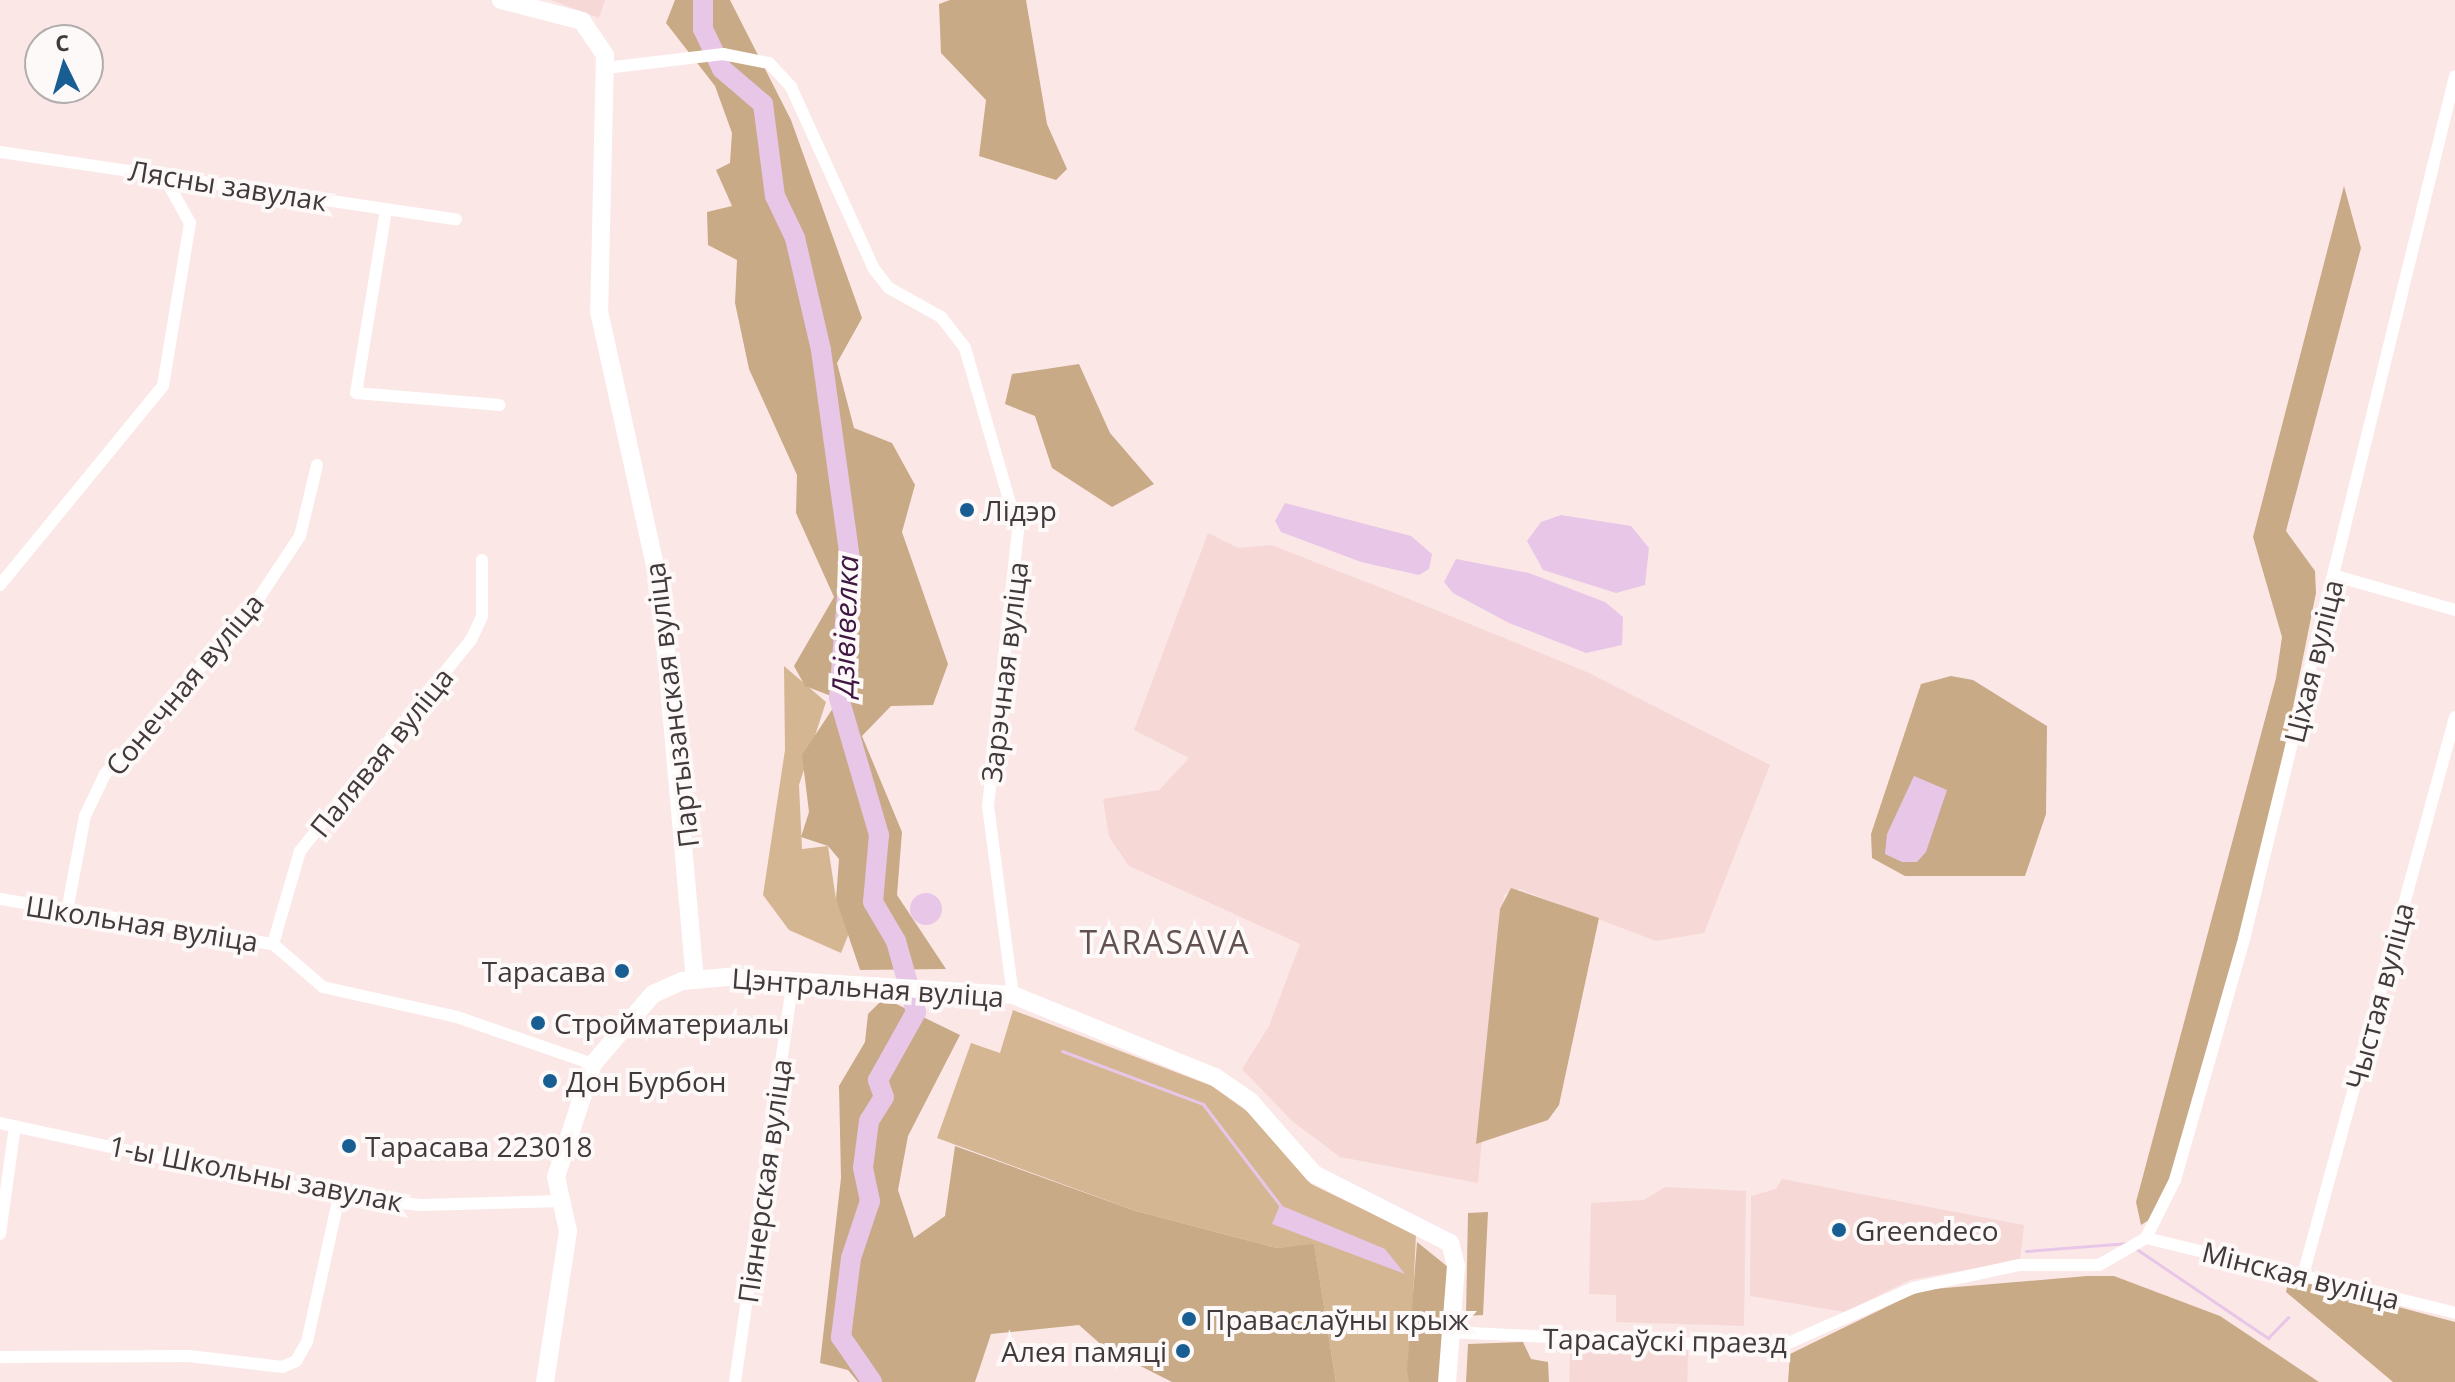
<!DOCTYPE html>
<meta charset="utf-8">
<style>
body{margin:0}
#map{position:relative;width:2455px;height:1382px;overflow:hidden;background:#fce7e7;font-family:"Open Sans",sans-serif}
div>[style]{position:absolute}
.built>*{inset:0;background:#f6d8d7;transform-origin:0 0}
.green>*{inset:0;background:#d4b692}
.forest>*{inset:0;background:#c8aa86}
.water>*{inset:0;background:#e8c6e8}
.round{border-radius:50%}
.stream>*{height:3px;margin:-1.5px;padding:0 1.5px;transform-origin:1.5px;border-radius:1.5px;background:#e8c6e8}
.river>*{height:20px;margin:-10px;padding:0 10px;transform-origin:10px;border-radius:10px;background:#e8c6e8}
.street>*{height:12px;margin:-6px;padding:0 6px;transform-origin:6px;border-radius:6px;background:#fff}
.secondary>*{height:18px;margin:-9px;padding:0 9px;transform-origin:9px;border-radius:9px;background:#fff}
.dots>*{width:22px;height:22px;translate:-50% -50%;box-sizing:border-box;border:4px solid #fdf9f9;border-radius:50%}
span{translate:-50% -50%;white-space:nowrap;text-align:center;line-height:1.15;-webkit-text-stroke:8px #fdf9f9;paint-order:stroke}
.street-label{font-size:28px;color:#423a3a}
.poi-label{font-size:28px;color:#423a3a}
.left{translate:0 -50%;text-align:left}
.right{translate:-100% -50%;text-align:right}
.water-label{font-size:30px;color:#3f1641;font-style:italic}
.quarter-label{font-size:32px;color:#625151;letter-spacing:2px}
.north{position:absolute;left:24px;top:24px;width:80px;height:80px;box-sizing:border-box;background:#fdf9f9;border:2px solid #b2adad;border-radius:50%;rotate:355deg;font-size:22px;font-weight:700;line-height:32px;text-align:center;color:#423a3a}
.north::after{content:'';display:block;margin:auto;width:28px;height:36px;background:#195e93;clip-path:polygon(50% 0,100% 100%,50% 72%,0 100%)}
</style>
<div id="map">
<div class="built">
<div style="clip-path:polygon(551px 0,605px 0,599px 18px)"></div>
<div style="clip-path:polygon(1208px 533px,1238px 548px,1271px 545px,1387px 590px,1587px 672px,1770px 765px,1704px 933px,1656px 941px,1519px 889px,1504px 895px,1478px 1183px,1340px 1157px,1292px 1121px,1242px 1069px,1269px 1026px,1300px 944px,1129px 866px,1109px 837px,1103px 799px,1159px 790px,1189px 758px,1134px 730px)"></div>
<div style="clip-path:polygon(1782px 1179px,2024px 1225px,2020px 1260px,1910px 1280px,1845px 1312px,1750px 1296px,1751px 1196px,1776px 1189px)"></div>
<div style="clip-path:polygon(1665px 1187px,1746px 1191px,1744px 1326px,1616px 1322px,1616px 1295px,1589px 1294px,1591px 1203px,1644px 1200px)"></div>
<div style="left:1570px;top:1347px;width:118px;height:35px;rotate:1deg"></div>
</div>
<div class="green">
<div style="clip-path:polygon(784px 666px,826px 702px,799px 785px,802px 849px,828px 846px,836px 899px,851px 928px,841px 953px,789px 930px,763px 895px,785px 750px)"></div>
<div style="clip-path:polygon(1013px 1010px,1212px 1086px,1248px 1112px,1311px 1184px,1416px 1235px,1409px 1382px,1336px 1382px,1314px 1245px,1277px 1248px,1136px 1211px,937px 1138px,971px 1043px,1000px 1053px)"></div>
</div>
<div class="forest">
<div style="clip-path:polygon(675px 0,730px 0,791px 120px,862px 318px,837px 363px,854px 428px,892px 443px,915px 485px,902px 532px,948px 664px,933px 705px,891px 706px,862px 736px,902px 832px,897px 895px,946px 969px,860px 970px,836px 899px,839px 859px,828px 846px,801px 837px,809px 812px,802px 755px,839px 699px,805px 686px,794px 666px,834px 597px,796px 513px,797px 475px,749px 369px,735px 303px,737px 260px,708px 245px,707px 212px,732px 206px,716px 170px,730px 163px,732px 133px,715px 86px,666px 23px)"></div>
<div style="clip-path:polygon(950px 0,1026px 0,1047px 124px,1067px 169px,1056px 180px,979px 156px,986px 100px,941px 53px,939px 4px)"></div>
<div style="clip-path:polygon(2344px 186px,2361px 248px,2286px 531px,2315px 571px,2316px 593px,2260px 871px,2170px 1183px,2155px 1216px,2141px 1225px,2136px 1202px,2276px 678px,2282px 637px,2253px 537px)"></div>
<div style="clip-path:polygon(1079px 364px,1110px 433px,1154px 484px,1112px 507px,1052px 468px,1035px 416px,1005px 404px,1012px 374px)"></div>
<div style="clip-path:polygon(1951px 676px,1973px 680px,2047px 726px,2046px 814px,2025px 876px,1905px 876px,1872px 858px,1871px 834px,1921px 684px)"></div>
<div style="clip-path:polygon(1511px 888px,1599px 918px,1559px 1105px,1548px 1120px,1476px 1144px,1500px 909px)"></div>
<div style="clip-path:polygon(884px 998px,960px 1035px,908px 1136px,898px 1190px,914px 1238px,945px 1216px,955px 1146px,1136px 1211px,1277px 1248px,1314px 1244px,1336px 1382px,1172px 1382px,1105px 1348px,1079px 1325px,991px 1334px,975px 1382px,858px 1382px,848px 1370px,820px 1363px,841px 1178px,839px 1086px,865px 1042px,868px 1014px)"></div>
<div style="clip-path:polygon(1488px 1212px,1483px 1315px,1466px 1316px,1468px 1213px)"></div>
<div style="clip-path:polygon(1417px 1242px,1448px 1267px,1443px 1382px,1409px 1382px,1407px 1371px)"></div>
<div style="clip-path:polygon(2087px 1276px,2114px 1276px,2220px 1316px,2319px 1382px,1788px 1382px,1790px 1354px,1921px 1290px)"></div>
<div style="clip-path:polygon(2289px 1278px,2455px 1322px,2455px 1382px,2393px 1382px,2286px 1292px)"></div>
<div style="clip-path:polygon(1523px 1342px,1531px 1359px,1548px 1362px,1549px 1382px,1466px 1382px,1468px 1344px)"></div>
</div>
<div class="water">
<div style="clip-path:polygon(1285px 503px,1411px 536px,1432px 554px,1429px 569px,1419px 575px,1361px 562px,1281px 532px,1275px 521px)"></div>
<div style="clip-path:polygon(1561px 515px,1631px 526px,1649px 548px,1645px 585px,1616px 593px,1543px 570px,1527px 541px,1541px 522px)"></div>
<div style="clip-path:polygon(1456px 559px,1529px 573px,1605px 602px,1623px 617px,1622px 645px,1586px 653px,1509px 623px,1453px 593px,1444px 582px)"></div>
<div style="clip-path:polygon(1914px 776px,1947px 790px,1926px 852px,1917px 862px,1902px 862px,1885px 854px,1887px 834px)"></div>
<div class="round" style="left:910px;top:893px;width:32px;height:32px"></div>
<div style="clip-path:polygon(1280px 1205px,1385px 1249px,1405px 1274px,1272px 1224px)"></div>
</div>
<div class="stream">
<div style="left:1062px;top:1051px;width:151px;rotate:20.6deg"></div>
<div style="left:1203px;top:1104px;width:127px;rotate:52.7deg"></div>
<div style="left:2135px;top:1248px;width:161px;rotate:34.1deg"></div>
<div style="left:2268px;top:1338px;width:29px;rotate:-46deg"></div>
<div style="left:2026px;top:1251px;width:103px;rotate:-4.4deg"></div>
</div>
<div class="river">
<div style="left:703px;top:0;width:29px;rotate:90deg"></div>
<div style="left:703px;top:29px;width:44px;rotate:64.6deg"></div>
<div style="left:722px;top:69px;width:54px;rotate:40.5deg"></div>
<div style="left:763px;top:104px;width:93px;rotate:82.6deg"></div>
<div style="left:775px;top:196px;width:47px;rotate:64.5deg"></div>
<div style="left:795px;top:238px;width:115px;rotate:76.9deg"></div>
<div style="left:821px;top:350px;width:210px;rotate:82.1deg"></div>
<div style="left:850px;top:558px;width:140px;rotate:94.5deg"></div>
<div style="left:839px;top:698px;width:143px;rotate:73.7deg"></div>
<div style="left:879px;top:835px;width:67px;rotate:95.1deg"></div>
<div style="left:873px;top:902px;width:45px;rotate:59.5deg"></div>
<div style="left:896px;top:941px;width:74px;rotate:74.3deg"></div>
<div style="left:916px;top:1012px;width:78px;rotate:119.2deg"></div>
<div style="left:878px;top:1080px;width:18px;rotate:71deg"></div>
<div style="left:884px;top:1097px;width:28px;rotate:122deg"></div>
<div style="left:869px;top:1121px;width:47px;rotate:97.3deg"></div>
<div style="left:863px;top:1168px;width:34px;rotate:78deg"></div>
<div style="left:870px;top:1201px;width:60px;rotate:108.4deg"></div>
<div style="left:851px;top:1258px;width:80px;rotate:97.2deg"></div>
<div style="left:841px;top:1337px;width:55px;rotate:55.4deg"></div>
</div>
<div class="street">
<div style="left:606px;top:68px;width:118px;rotate:-6.8deg"></div>
<div style="left:723px;top:54px;width:47px;rotate:11.1deg"></div>
<div style="left:769px;top:63px;width:33px;rotate:47deg"></div>
<div style="left:791px;top:87px;width:200px;rotate:65.5deg"></div>
<div style="left:874px;top:269px;width:24px;rotate:52deg"></div>
<div style="left:889px;top:288px;width:60px;rotate:29.1deg"></div>
<div style="left:941px;top:317px;width:39px;rotate:52deg"></div>
<div style="left:965px;top:348px;width:190px;rotate:73.8deg"></div>
<div style="left:1018px;top:530px;width:278px;rotate:96.2deg"></div>
<div style="left:988px;top:806px;width:191px;rotate:82.5deg"></div>
<div style="left:0;top:152px;width:461px;rotate:8.4deg"></div>
<div style="left:386px;top:210px;width:185px;rotate:99.3deg"></div>
<div style="left:356px;top:393px;width:144px;rotate:4.8deg"></div>
<div style="left:2336px;top:576px;width:124px;rotate:15.9deg"></div>
<div style="left:0;top:585px;width:257px;rotate:-50.7deg"></div>
<div style="left:163px;top:386px;width:165px;rotate:-80.6deg"></div>
<div style="left:190px;top:223px;width:57px;rotate:-119.2deg"></div>
<div style="left:0;top:899px;width:277px;rotate:9.4deg"></div>
<div style="left:273px;top:944px;width:66px;rotate:40.7deg"></div>
<div style="left:323px;top:987px;width:137px;rotate:12.6deg"></div>
<div style="left:457px;top:1017px;width:144px;rotate:19.1deg"></div>
<div style="left:67px;top:911px;width:97px;rotate:-79.3deg"></div>
<div style="left:85px;top:816px;width:47px;rotate:-64.5deg"></div>
<div style="left:105px;top:774px;width:216px;rotate:-48.2deg"></div>
<div style="left:249px;top:613px;width:92px;rotate:-56.5deg"></div>
<div style="left:300px;top:536px;width:73px;rotate:-76.5deg"></div>
<div style="left:273px;top:944px;width:97px;rotate:-73.8deg"></div>
<div style="left:300px;top:851px;width:272px;rotate:-51deg"></div>
<div style="left:471px;top:640px;width:26px;rotate:-65deg"></div>
<div style="left:482px;top:616px;width:56px;rotate:-90deg"></div>
<div style="left:0;top:1123px;width:347px;rotate:12.2deg"></div>
<div style="left:339px;top:1196px;width:82px;rotate:6.3deg"></div>
<div style="left:421px;top:1205px;width:140px;rotate:-1.6deg"></div>
<div style="left:0;top:1234px;width:109px;rotate:-82.1deg"></div>
<div style="left:2146px;top:1238px;width:65px;rotate:-63.4deg"></div>
<div style="left:2175px;top:1180px;width:251px;rotate:-74deg"></div>
<div style="left:2244px;top:939px;width:888px;rotate:-76.26deg"></div>
<div style="left:2146px;top:1238px;width:318px;rotate:13.6deg"></div>
<div style="left:2303px;top:1275px;width:578px;rotate:-74.76deg"></div>
<div style="left:1450px;top:1332px;width:327px;rotate:2.8deg"></div>
<div style="left:1777px;top:1348px;width:149px;rotate:-23.8deg"></div>
<div style="left:1913px;top:1288px;width:108px;rotate:-12.2deg"></div>
<div style="left:2019px;top:1265px;width:80px"></div>
<div style="left:2099px;top:1265px;width:54px;rotate:-29.9deg"></div>
<div style="left:0;top:1357px;width:189px;rotate:-0.3deg"></div>
<div style="left:189px;top:1356px;width:94px;rotate:6.7deg"></div>
<div style="left:282px;top:1367px;width:15px;rotate:-23deg"></div>
<div style="left:296px;top:1361px;width:22px;rotate:-60deg"></div>
<div style="left:307px;top:1342px;width:149px;rotate:-77.6deg"></div>
<div style="left:735px;top:1382px;width:406px;rotate:-81.8deg"></div>
</div>
<div class="secondary">
<div style="left:501px;top:0;width:84px;rotate:14.5deg"></div>
<div style="left:582px;top:21px;width:41px;rotate:55.9deg"></div>
<div style="left:605px;top:55px;width:256px;rotate:91.3deg"></div>
<div style="left:599px;top:311px;width:289px;rotate:77.6deg"></div>
<div style="left:661px;top:593px;width:386px;rotate:85deg"></div>
<div style="left:545px;top:1382px;width:153px;rotate:-81.3deg"></div>
<div style="left:568px;top:1231px;width:55px;rotate:-102.5deg"></div>
<div style="left:556px;top:1177px;width:119px;rotate:-71.9deg"></div>
<div style="left:593px;top:1064px;width:92px;rotate:-49.4deg"></div>
<div style="left:653px;top:994px;width:32px;rotate:-24deg"></div>
<div style="left:682px;top:981px;width:45px;rotate:-5.1deg"></div>
<div style="left:727px;top:977px;width:287px;rotate:3.6deg"></div>
<div style="left:1013px;top:995px;width:218px;rotate:22.1deg"></div>
<div style="left:1215px;top:1077px;width:42px;rotate:34.4deg"></div>
<div style="left:1250px;top:1101px;width:97px;rotate:48.8deg"></div>
<div style="left:1314px;top:1174px;width:153px;rotate:26.9deg"></div>
<div style="left:1450px;top:1243px;width:24px;rotate:75deg"></div>
<div style="left:1456px;top:1266px;width:116px;rotate:94.4deg"></div>
</div>
<div class="dots">
<div style="left:967px;top:510px;background:#195e93"></div>
<div style="left:622px;top:971px;background:#195e93"></div>
<div style="left:538px;top:1023px;background:#195e93"></div>
<div style="left:550px;top:1081px;background:#195e93"></div>
<div style="left:349px;top:1146px;background:#195e93"></div>
<div style="left:1839px;top:1230px;background:#195e93"></div>
<div style="left:1189px;top:1319px;background:#195e93"></div>
<div style="left:1183px;top:1351px;background:#195e93"></div>
</div>
<div class="street-label">
<span style="left:228px;top:185px;rotate:9deg">Лясны завулак</span>
<span style="left:2313px;top:661px;rotate:-76deg">Ціхая вуліца</span>
<span style="left:1004px;top:672px;rotate:-83deg">Зарэчная вуліца</span>
<span style="left:184px;top:684px;rotate:-50deg">Сонечная вуліца</span>
<span style="left:671px;top:705px;rotate:-97deg">Партызанская вуліца</span>
<span style="left:381px;top:752px;rotate:-51deg">Палявая вуліца</span>
<span style="left:142px;top:923px;rotate:9deg">Школьная вуліца</span>
<span style="left:868px;top:987px;rotate:4deg">Цэнтральная вуліца</span>
<span style="left:2379px;top:996px;rotate:-75deg">Чыстая вуліца</span>
<span style="left:256px;top:1173px;rotate:11deg">1-ы Школьны завулак</span>
<span style="left:764px;top:1181px;rotate:-82deg">Піянерская вуліца</span>
<span style="left:2301px;top:1275px;rotate:14deg">Мінская вуліца</span>
<span style="left:1665px;top:1340px;rotate:1deg">Тарасаўскі праезд</span>
</div>
<div class="poi-label">
<span class="left" style="left:983px;top:510px">Лідэр</span>
<span class="right" style="left:606px;top:971px">Тарасава</span>
<span class="left" style="left:554px;top:1023px">Стройматериалы</span>
<span class="left" style="left:566px;top:1081px">Дон Бурбон</span>
<span class="left" style="left:365px;top:1146px">Тарасава 223018</span>
<span class="left" style="left:1855px;top:1230px">Greendeco</span>
<span class="left" style="left:1205px;top:1319px">Праваслаўны крыж</span>
<span class="right" style="left:1167px;top:1351px">Алея памяці</span>
</div>
<div class="water-label">
<span style="left:845px;top:626px;rotate:-88deg">Дзівівелка</span>
</div>
<div class="quarter-label">
<span style="left:1165px;top:942px">TARASAVA</span>
</div>
<div class="north">С</div>
</div>
